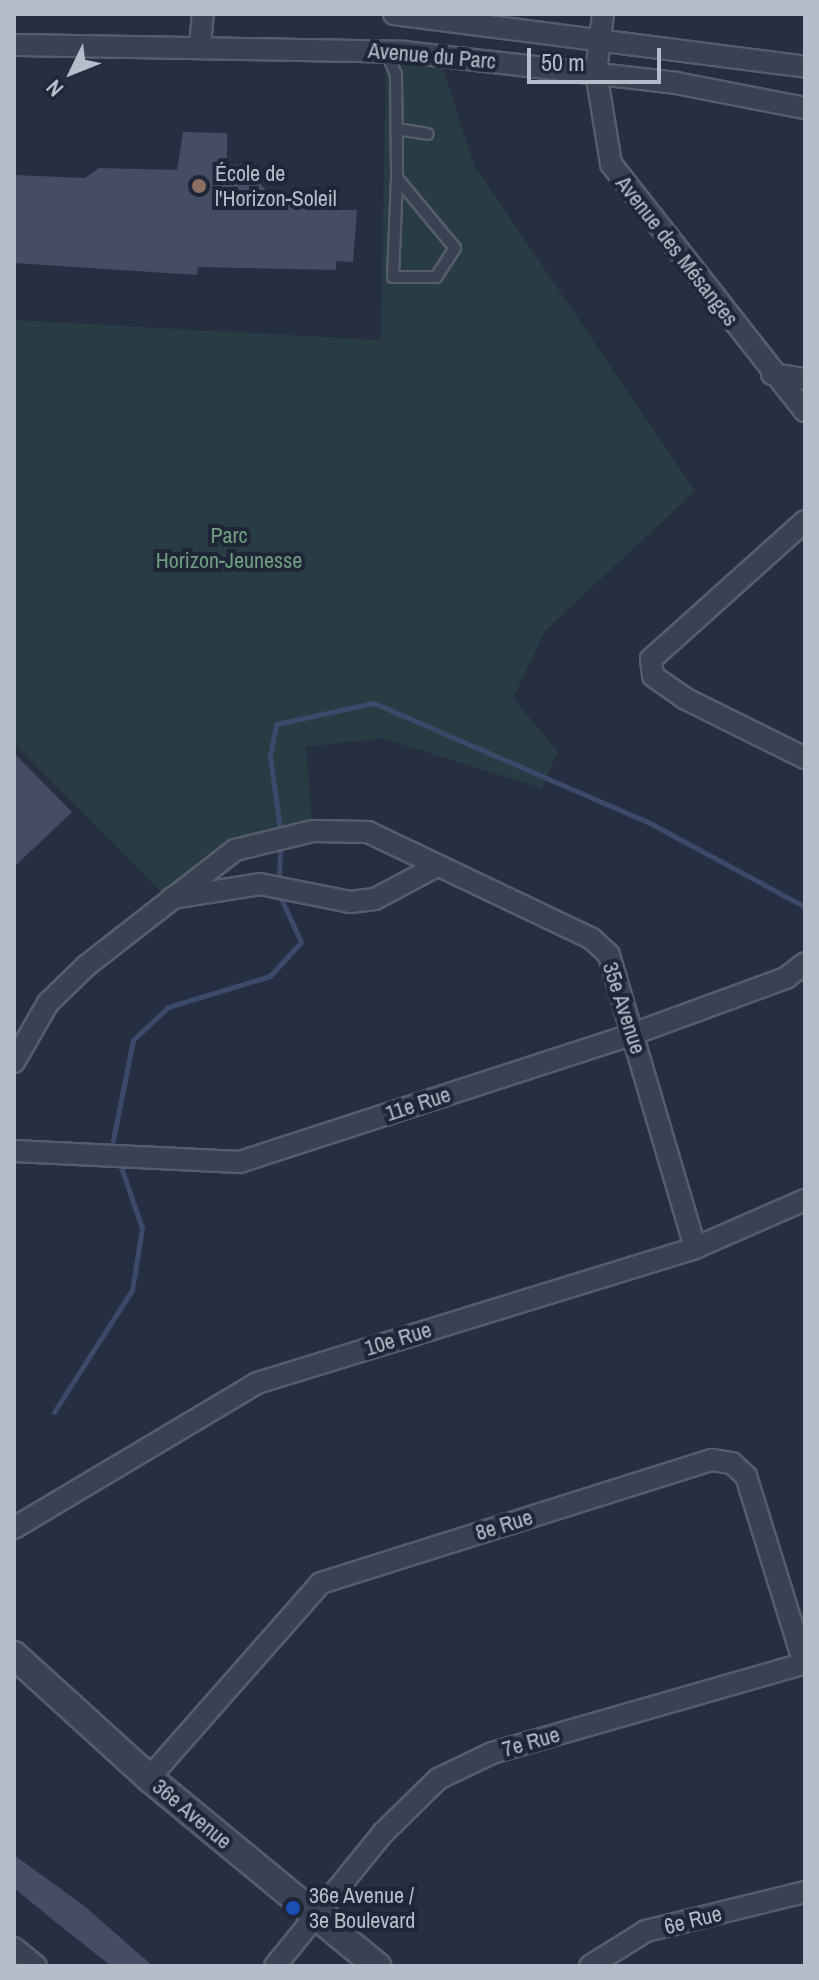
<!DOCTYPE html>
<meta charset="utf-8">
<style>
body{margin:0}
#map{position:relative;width:819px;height:1980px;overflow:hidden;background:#262e42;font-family:"Archivo Narrow",sans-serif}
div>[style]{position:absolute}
.green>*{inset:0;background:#283c43}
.stream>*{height:5px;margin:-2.5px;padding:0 2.5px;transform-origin:2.5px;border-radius:2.5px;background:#3b496b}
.building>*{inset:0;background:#454d64}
.roads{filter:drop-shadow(2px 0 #555c6c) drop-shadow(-2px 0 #555c6c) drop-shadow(0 2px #555c6c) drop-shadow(0 -2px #555c6c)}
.service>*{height:10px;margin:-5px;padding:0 5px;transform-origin:5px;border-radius:5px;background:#3a4152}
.minor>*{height:20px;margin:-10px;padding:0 10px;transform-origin:10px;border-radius:10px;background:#3a4152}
.tertiary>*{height:26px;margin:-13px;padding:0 13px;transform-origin:13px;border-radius:13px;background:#3a4152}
.dots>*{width:22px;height:22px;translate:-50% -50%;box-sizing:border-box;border:4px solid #1f2637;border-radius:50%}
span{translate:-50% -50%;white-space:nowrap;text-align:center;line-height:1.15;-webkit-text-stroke:8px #1f2637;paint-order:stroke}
.street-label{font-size:22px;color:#b7bccc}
.poi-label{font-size:22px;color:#b7bccc}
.left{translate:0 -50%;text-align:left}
.park-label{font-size:22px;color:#6e9d7f}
.frame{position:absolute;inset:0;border:16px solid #b7bccc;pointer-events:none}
.north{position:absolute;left:32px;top:32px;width:80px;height:80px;-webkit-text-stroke:6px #1f2637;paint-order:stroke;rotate:227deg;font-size:22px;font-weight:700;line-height:32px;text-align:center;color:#b7bccc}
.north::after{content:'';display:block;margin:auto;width:28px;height:36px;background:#b7bccc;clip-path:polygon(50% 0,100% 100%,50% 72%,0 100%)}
.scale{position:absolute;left:527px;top:48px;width:134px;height:36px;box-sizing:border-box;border:4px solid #b7bccc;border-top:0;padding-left:10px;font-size:24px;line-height:28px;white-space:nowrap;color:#b7bccc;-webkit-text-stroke:6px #1f2637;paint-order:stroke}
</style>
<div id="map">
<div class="green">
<div style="clip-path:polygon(386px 51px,439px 56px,474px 165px,695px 491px,545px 631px,513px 698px,558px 752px,541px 788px,382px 738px,306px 747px,313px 831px,235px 850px,168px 899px,14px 743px,14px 320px,381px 340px)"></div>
</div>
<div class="stream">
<div style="left:280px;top:829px;width:74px;rotate:-97.8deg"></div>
<div style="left:270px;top:756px;width:33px;rotate:-79deg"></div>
<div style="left:276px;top:724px;width:100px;rotate:-12.1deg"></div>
<div style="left:374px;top:703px;width:299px;rotate:23.5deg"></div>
<div style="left:648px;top:822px;width:179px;rotate:28.4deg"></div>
<div style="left:279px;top:878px;width:29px;rotate:-88deg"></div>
<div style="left:113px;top:1140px;width:102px;rotate:-78.7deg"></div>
<div style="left:133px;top:1040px;width:48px;rotate:-43.3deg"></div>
<div style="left:168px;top:1007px;width:107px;rotate:-16.9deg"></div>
<div style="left:270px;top:976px;width:46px;rotate:-47.6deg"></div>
<div style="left:301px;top:942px;width:53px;rotate:-114.6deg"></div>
<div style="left:54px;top:1412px;width:145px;rotate:-57.4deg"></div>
<div style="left:132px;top:1290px;width:63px;rotate:-80.8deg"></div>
<div style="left:142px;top:1228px;width:61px;rotate:-109deg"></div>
</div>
<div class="building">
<div style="clip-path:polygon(183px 132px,227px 133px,227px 164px,246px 166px,272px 198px,336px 200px,336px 210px,357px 210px,353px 262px,336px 261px,336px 270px,198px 267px,197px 275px,14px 263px,14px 175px,85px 178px,99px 168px,177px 170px)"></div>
<div style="clip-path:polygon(14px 753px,72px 812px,14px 867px)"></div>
<div style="clip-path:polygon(14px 1855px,83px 1905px,153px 1966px,111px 1966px,53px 1920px,14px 1888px)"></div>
</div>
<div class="roads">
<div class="service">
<div style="left:386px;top:51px;width:25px;rotate:67deg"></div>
<div style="left:396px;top:74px;width:104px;rotate:89.4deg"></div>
<div style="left:397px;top:178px;width:91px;rotate:50.4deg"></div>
<div style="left:455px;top:248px;width:35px;rotate:123deg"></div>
<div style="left:436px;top:277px;width:43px;rotate:180deg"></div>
<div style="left:393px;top:277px;width:99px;rotate:-87.7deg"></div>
<div style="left:397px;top:129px;width:31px;rotate:9deg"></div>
</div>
<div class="minor">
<div style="left:394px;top:14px;width:414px;rotate:7.3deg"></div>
<div style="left:603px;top:14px;width:58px;rotate:96.9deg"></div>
<div style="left:596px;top:72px;width:93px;rotate:80.7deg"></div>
<div style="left:611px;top:164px;width:314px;rotate:51.9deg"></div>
<div style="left:14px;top:45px;width:391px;rotate:1deg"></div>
<div style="left:405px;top:52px;width:273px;rotate:6.5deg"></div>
<div style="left:676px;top:83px;width:131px;rotate:11deg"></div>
<div style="left:200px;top:46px;width:32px;rotate:-85deg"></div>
<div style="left:772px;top:374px;width:33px;rotate:9deg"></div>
<div style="left:805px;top:521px;width:207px;rotate:138.1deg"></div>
<div style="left:651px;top:659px;width:17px;rotate:83deg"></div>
<div style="left:653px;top:676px;width:38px;rotate:35deg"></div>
<div style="left:684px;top:698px;width:135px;rotate:26.4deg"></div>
<div style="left:172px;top:898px;width:89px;rotate:-9deg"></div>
<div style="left:260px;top:884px;width:92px;rotate:11.3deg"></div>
<div style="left:350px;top:902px;width:25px;rotate:-7deg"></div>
<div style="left:375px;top:899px;width:68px;rotate:-28.1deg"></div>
<div style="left:14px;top:1062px;width:68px;rotate:-60deg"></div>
<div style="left:48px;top:1003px;width:53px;rotate:-44.2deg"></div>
<div style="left:86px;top:966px;width:189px;rotate:-37.9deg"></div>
<div style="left:235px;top:850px;width:80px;rotate:-13.7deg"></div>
<div style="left:313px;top:831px;width:55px;rotate:1deg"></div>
<div style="left:368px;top:832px;width:248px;rotate:25.5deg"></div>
<div style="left:592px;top:939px;width:23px;rotate:43deg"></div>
<div style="left:609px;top:955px;width:305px;rotate:73.6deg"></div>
<div style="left:14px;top:1151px;width:226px;rotate:2.8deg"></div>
<div style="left:240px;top:1162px;width:413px;rotate:-18deg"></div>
<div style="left:633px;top:1034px;width:163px;rotate:-20.1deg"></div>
<div style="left:786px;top:978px;width:24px;rotate:-38deg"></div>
<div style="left:14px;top:1528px;width:283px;rotate:-30.8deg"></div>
<div style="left:257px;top:1383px;width:458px;rotate:-17.1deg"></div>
<div style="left:695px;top:1248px;width:120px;rotate:-23.6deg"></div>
<div style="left:149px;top:1778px;width:260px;rotate:-48.6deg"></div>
<div style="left:321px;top:1583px;width:410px;rotate:-17.5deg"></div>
<div style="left:712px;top:1460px;width:20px;rotate:9deg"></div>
<div style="left:732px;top:1463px;width:19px;rotate:43deg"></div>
<div style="left:746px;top:1476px;width:196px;rotate:72.8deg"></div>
<div style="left:14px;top:1948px;width:28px;rotate:39deg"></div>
<div style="left:275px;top:1966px;width:171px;rotate:-50.9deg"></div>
<div style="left:383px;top:1833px;width:77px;rotate:-44.5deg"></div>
<div style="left:438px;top:1779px;width:60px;rotate:-25.7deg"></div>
<div style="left:492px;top:1753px;width:326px;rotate:-16deg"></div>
<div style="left:590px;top:1966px;width:66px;rotate:-32deg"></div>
<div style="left:646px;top:1931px;width:164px;rotate:-13.8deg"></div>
</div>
<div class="tertiary">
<div style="left:14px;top:1655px;width:183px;rotate:42.3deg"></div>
<div style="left:149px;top:1778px;width:296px;rotate:39.5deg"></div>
</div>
</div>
<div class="dots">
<div style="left:199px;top:186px;background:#8d6e63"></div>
<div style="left:293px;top:1908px;background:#1a4fb4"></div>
</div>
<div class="street-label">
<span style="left:432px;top:56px;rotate:5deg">Avenue du Parc</span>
<span style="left:677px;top:251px;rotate:52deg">Avenue des Mésanges</span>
<span style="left:624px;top:1008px;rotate:72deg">35e Avenue</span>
<span style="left:418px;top:1104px;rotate:-18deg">11e Rue</span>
<span style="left:398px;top:1339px;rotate:-17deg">10e Rue</span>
<span style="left:504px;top:1525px;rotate:-17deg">8e Rue</span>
<span style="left:531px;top:1742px;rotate:-16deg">7e Rue</span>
<span style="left:192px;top:1814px;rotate:40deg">36e Avenue</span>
<span style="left:693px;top:1920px;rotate:-14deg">6e Rue</span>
</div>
<div class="poi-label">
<span class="left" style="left:215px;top:186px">École de<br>l'Horizon-Soleil</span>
<span class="left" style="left:309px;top:1908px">36e Avenue /<br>3e Boulevard</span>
</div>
<div class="park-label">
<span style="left:229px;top:548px">Parc<br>Horizon-Jeunesse</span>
</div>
<div class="frame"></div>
<div class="north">N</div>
<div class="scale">50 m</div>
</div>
